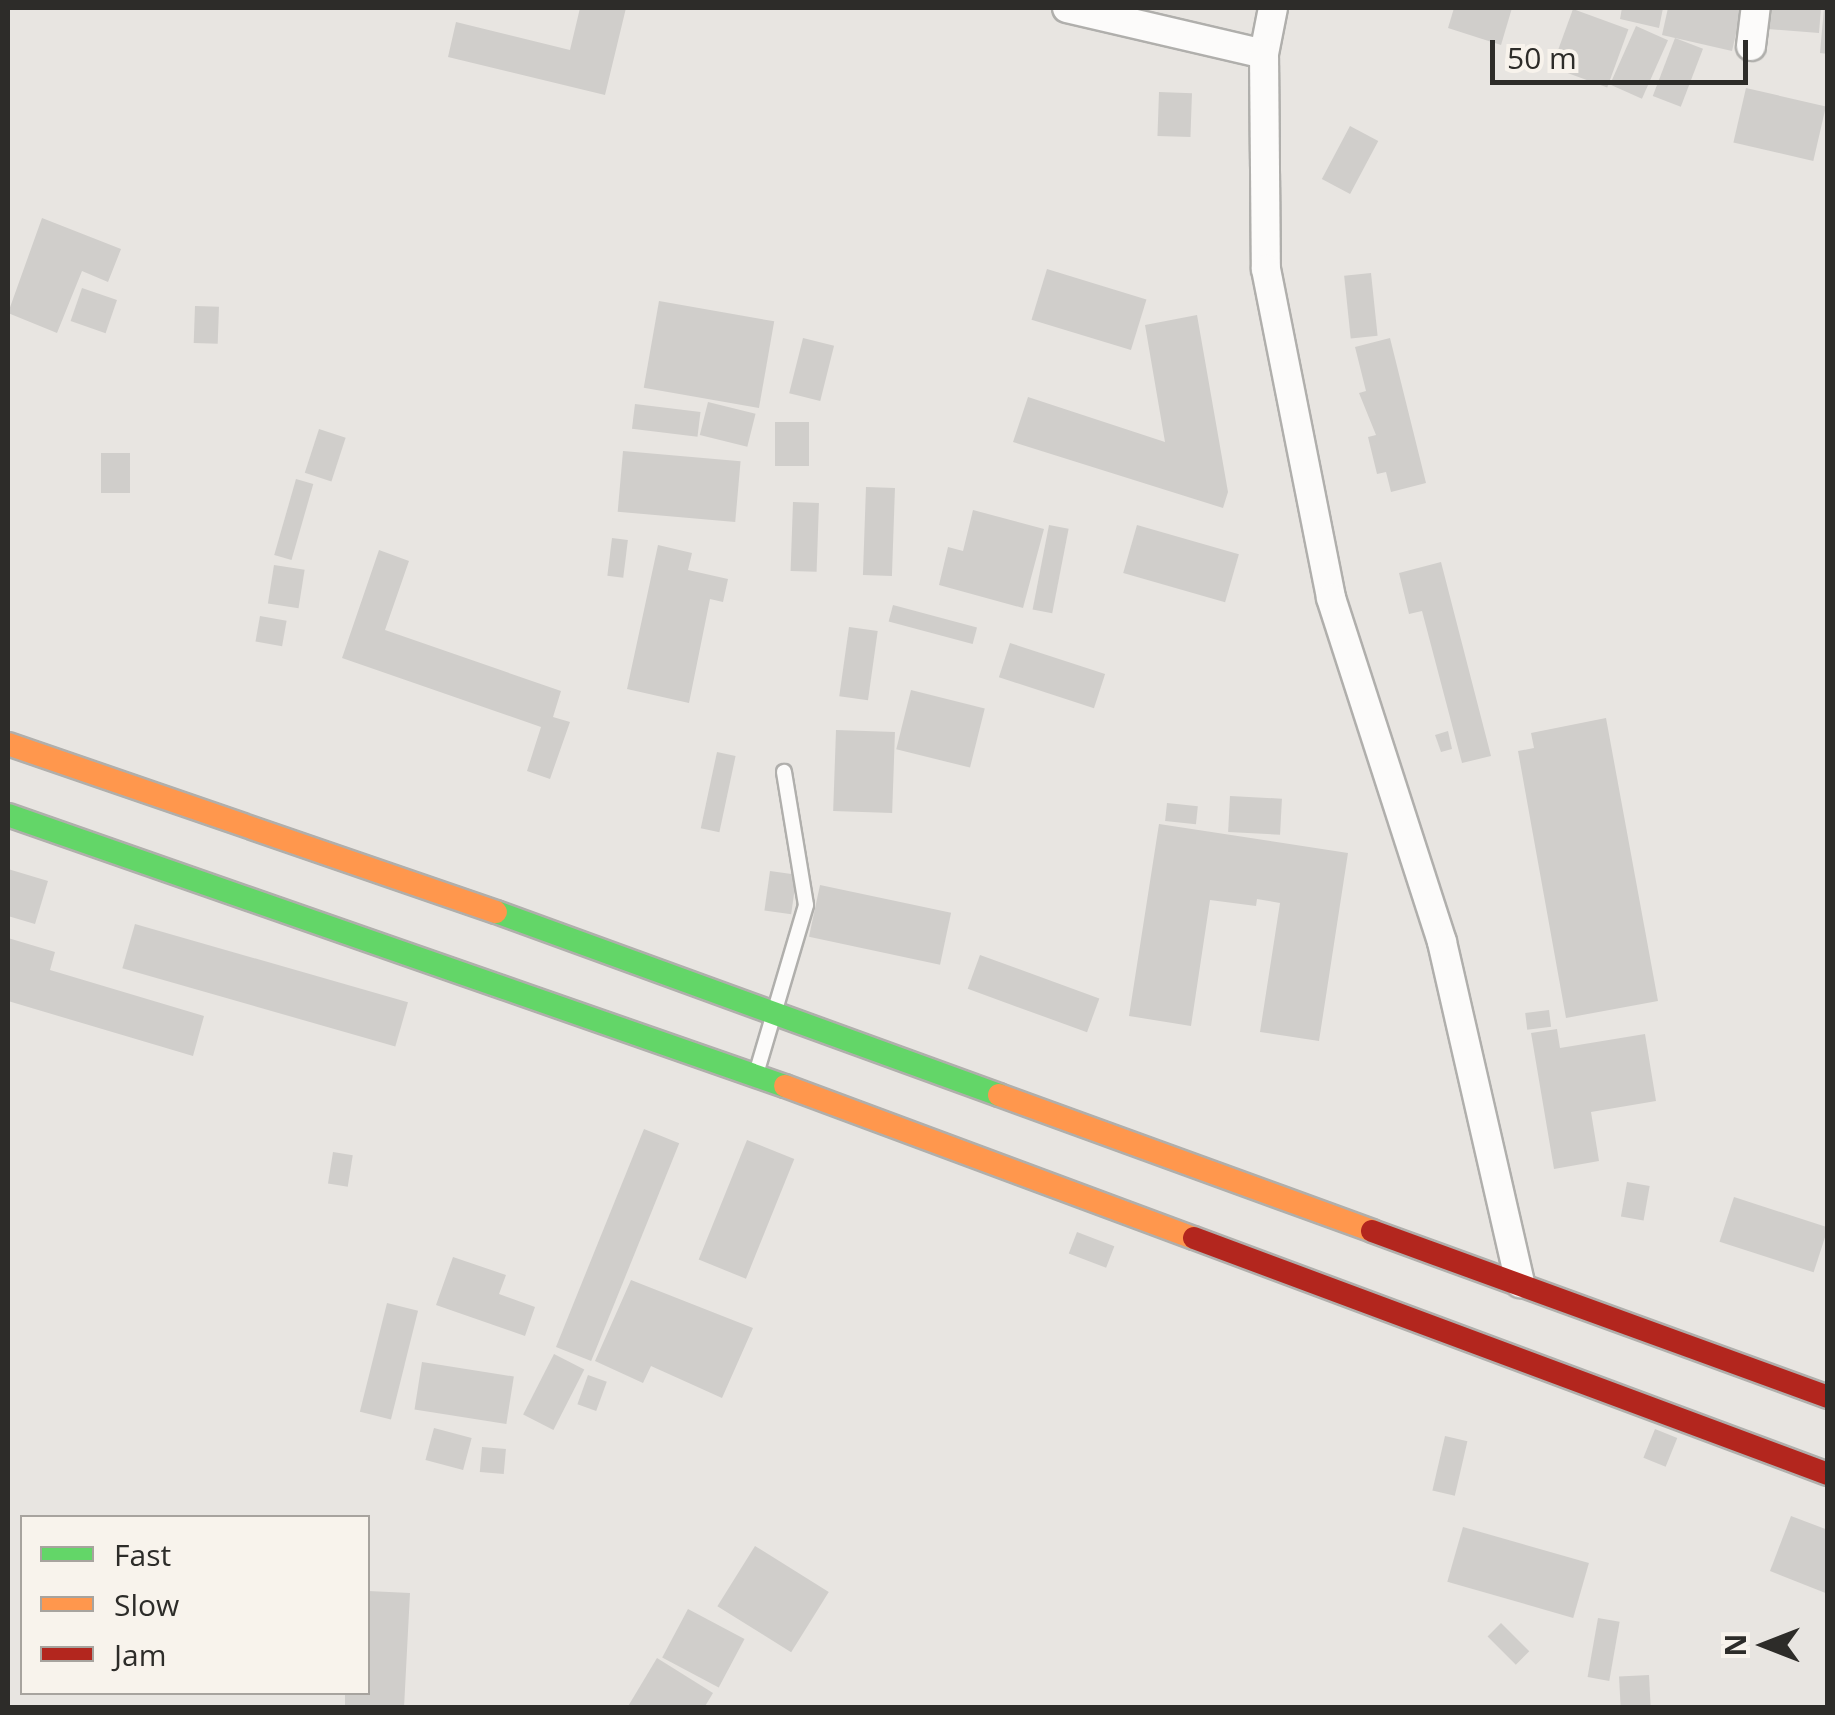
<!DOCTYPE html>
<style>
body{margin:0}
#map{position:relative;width:1835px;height:1715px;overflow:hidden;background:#e8e5e1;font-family:"Open Sans",sans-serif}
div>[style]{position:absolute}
.building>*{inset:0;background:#d0cecb;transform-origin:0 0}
.roads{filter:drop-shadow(2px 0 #b0afac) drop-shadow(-2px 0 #b0afac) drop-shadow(0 2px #b0afac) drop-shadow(0 -2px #b0afac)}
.lane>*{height:14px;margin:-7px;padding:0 7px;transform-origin:7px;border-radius:7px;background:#fcfbfa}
.street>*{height:28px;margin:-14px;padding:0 14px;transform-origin:14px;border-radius:14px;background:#fcfbfa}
.fast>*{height:22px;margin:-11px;padding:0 11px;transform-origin:11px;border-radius:11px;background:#63d668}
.slow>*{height:22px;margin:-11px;padding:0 11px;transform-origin:11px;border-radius:11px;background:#ff974d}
.jam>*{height:22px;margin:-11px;padding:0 11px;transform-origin:11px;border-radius:11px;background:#b3261e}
span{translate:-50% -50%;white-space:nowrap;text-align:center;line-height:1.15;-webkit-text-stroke:10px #f8f3ec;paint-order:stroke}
.frame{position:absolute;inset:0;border:10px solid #2d2c29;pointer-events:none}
.legend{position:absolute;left:20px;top:1515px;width:350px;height:180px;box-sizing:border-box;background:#f8f3ec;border:2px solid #a7a39e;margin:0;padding:12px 18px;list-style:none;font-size:30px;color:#2d2c29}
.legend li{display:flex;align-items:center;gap:20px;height:50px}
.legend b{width:50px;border:2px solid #a7a39e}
.north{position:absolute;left:1715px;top:1595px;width:100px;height:100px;-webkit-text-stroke:8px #f8f3ec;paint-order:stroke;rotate:270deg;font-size:28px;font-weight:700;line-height:40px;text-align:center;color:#2d2c29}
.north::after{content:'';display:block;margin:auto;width:35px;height:45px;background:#2d2c29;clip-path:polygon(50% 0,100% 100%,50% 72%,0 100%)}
.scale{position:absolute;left:1490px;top:40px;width:258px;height:45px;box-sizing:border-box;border:5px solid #2d2c29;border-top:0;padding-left:12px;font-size:30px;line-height:35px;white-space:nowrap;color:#2d2c29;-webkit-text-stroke:8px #f8f3ec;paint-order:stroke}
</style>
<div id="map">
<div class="building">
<div style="clip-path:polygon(580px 8px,626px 8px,605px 95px,448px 57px,456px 22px,570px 50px)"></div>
<div style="clip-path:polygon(1454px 8px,1512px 8px,1501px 45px,1448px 28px)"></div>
<div style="clip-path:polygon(1622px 8px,1663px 8px,1659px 28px,1620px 19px)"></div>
<div style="clip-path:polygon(1668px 8px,1742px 8px,1732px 51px,1662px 35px)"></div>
<div style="clip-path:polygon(1770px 8px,1821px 8px,1819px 33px,1768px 29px)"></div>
<div style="clip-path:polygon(1824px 8px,1828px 8px,1828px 54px,1820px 53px)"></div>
<div style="left:1573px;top:9px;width:59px;height:62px;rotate:20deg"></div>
<div style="left:1636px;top:26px;width:35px;height:64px;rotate:24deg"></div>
<div style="left:1675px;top:38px;width:30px;height:62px;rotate:21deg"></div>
<div style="left:1746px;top:88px;width:82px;height:56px;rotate:13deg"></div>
<div style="left:1159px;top:92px;width:33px;height:44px;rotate:2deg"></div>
<div style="left:1350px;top:126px;width:32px;height:60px;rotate:28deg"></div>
<div style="clip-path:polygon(42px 218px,121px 249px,108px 282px,82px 271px,57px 333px,8px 313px)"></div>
<div style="left:1047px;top:269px;width:104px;height:53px;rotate:17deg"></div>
<div style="left:1371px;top:273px;width:63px;height:27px;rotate:84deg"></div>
<div style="left:82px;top:288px;width:37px;height:35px;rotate:19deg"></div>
<div style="left:659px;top:301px;width:117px;height:88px;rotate:10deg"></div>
<div style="left:195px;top:306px;width:24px;height:37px;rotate:2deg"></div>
<div style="clip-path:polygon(1197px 315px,1228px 492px,1223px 508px,1013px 442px,1028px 397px,1165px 442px,1145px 325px)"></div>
<div style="left:803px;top:338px;width:32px;height:57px;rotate:14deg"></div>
<div style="clip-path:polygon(1390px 338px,1426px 483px,1391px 492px,1386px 472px,1377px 474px,1368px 437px,1376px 435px,1359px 393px,1366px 391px,1355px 347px)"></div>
<div style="left:708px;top:402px;width:49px;height:34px;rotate:14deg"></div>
<div style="left:635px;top:404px;width:66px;height:25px;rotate:7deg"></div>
<div style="left:775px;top:422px;width:34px;height:44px"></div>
<div style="left:319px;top:429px;width:28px;height:46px;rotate:18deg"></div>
<div style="left:623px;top:451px;width:118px;height:61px;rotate:5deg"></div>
<div style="left:101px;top:453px;width:29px;height:40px"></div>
<div style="left:296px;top:479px;width:18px;height:79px;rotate:16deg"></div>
<div style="left:866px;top:487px;width:29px;height:88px;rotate:2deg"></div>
<div style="left:793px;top:502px;width:26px;height:69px;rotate:2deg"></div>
<div style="clip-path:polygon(973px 510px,1044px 529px,1023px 608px,939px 585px,948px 547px,963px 551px)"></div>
<div style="left:1049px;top:525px;width:20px;height:86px;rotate:11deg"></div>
<div style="left:1137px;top:525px;width:106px;height:50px;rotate:16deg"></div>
<div style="left:612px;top:538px;width:16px;height:38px;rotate:7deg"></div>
<div style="clip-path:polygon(658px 545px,692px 553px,688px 570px,728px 579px,723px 602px,710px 599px,689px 703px,627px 689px)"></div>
<div style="clip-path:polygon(379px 550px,409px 561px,385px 630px,561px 691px,553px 717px,570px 722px,550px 779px,527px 771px,541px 727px,342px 658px)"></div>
<div style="clip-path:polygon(1441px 562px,1491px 756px,1462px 763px,1422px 611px,1409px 614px,1399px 573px)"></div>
<div style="left:274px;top:565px;width:31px;height:39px;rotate:9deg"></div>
<div style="left:893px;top:605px;width:87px;height:17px;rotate:15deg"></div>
<div style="left:260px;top:616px;width:27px;height:26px;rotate:10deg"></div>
<div style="left:849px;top:627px;width:29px;height:70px;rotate:8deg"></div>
<div style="left:1010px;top:643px;width:100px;height:36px;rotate:18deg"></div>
<div style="left:911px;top:690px;width:76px;height:61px;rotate:14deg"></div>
<div style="clip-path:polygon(1606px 718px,1658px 1001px,1566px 1018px,1518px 751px,1534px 748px,1531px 733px)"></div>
<div style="left:836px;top:730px;width:59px;height:81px;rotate:2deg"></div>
<div style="clip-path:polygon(1448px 731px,1452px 749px,1441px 752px,1435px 735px)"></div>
<div style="left:717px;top:752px;width:19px;height:78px;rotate:12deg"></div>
<div style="left:1230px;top:796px;width:52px;height:36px;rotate:3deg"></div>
<div style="left:1167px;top:803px;width:31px;height:18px;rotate:6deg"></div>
<div style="clip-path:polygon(1159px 824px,1348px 853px,1319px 1041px,1260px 1032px,1280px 903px,1257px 899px,1256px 906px,1210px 900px,1191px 1026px,1129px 1016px)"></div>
<div style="clip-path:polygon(8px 869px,48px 881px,35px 924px,8px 916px)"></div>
<div style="left:770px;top:871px;width:27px;height:40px;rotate:8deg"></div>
<div style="left:820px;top:885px;width:134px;height:53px;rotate:12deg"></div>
<div style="left:135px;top:924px;width:284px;height:46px;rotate:16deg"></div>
<div style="clip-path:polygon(8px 938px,55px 952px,50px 970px,204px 1016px,193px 1056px,8px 1001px)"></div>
<div style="left:980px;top:955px;width:127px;height:36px;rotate:20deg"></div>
<div style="left:1549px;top:1010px;width:17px;height:24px;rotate:83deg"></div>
<div style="clip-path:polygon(1557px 1029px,1560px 1048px,1645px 1034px,1656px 1101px,1591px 1112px,1599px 1161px,1554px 1169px,1531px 1033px)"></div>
<div style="left:644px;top:1129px;width:38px;height:235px;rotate:22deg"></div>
<div style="left:747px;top:1140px;width:51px;height:129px;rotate:22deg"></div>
<div style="left:333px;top:1152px;width:20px;height:32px;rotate:9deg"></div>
<div style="left:1627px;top:1182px;width:23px;height:35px;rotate:10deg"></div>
<div style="left:1734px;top:1197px;width:99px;height:47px;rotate:18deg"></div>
<div style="left:1077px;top:1232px;width:40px;height:23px;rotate:21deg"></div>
<div style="clip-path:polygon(453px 1257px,506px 1275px,499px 1294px,535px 1307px,525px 1336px,436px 1305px)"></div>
<div style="clip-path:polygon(631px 1280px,753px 1328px,722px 1398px,651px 1366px,643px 1383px,595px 1361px)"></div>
<div style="left:387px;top:1303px;width:32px;height:112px;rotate:14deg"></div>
<div style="left:554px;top:1354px;width:34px;height:68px;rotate:27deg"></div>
<div style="left:422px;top:1362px;width:93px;height:48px;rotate:9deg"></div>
<div style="left:588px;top:1375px;width:20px;height:31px;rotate:20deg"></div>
<div style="left:434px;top:1428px;width:39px;height:33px;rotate:15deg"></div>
<div style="left:1655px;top:1429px;width:24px;height:31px;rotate:22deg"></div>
<div style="left:1445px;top:1436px;width:23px;height:56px;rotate:13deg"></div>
<div style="left:482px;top:1447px;width:24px;height:25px;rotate:5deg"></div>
<div style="clip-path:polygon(1791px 1516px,1828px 1530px,1828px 1594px,1770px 1571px)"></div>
<div style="left:1463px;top:1527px;width:131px;height:57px;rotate:16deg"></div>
<div style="left:755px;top:1546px;width:87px;height:71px;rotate:32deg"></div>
<div style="clip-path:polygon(368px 1591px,410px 1593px,404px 1708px,345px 1707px,345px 1692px,368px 1692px)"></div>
<div style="left:688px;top:1609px;width:64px;height:55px;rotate:28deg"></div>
<div style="left:1598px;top:1618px;width:22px;height:60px;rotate:10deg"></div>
<div style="left:1501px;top:1623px;width:40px;height:19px;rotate:45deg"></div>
<div style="clip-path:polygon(657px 1658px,713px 1693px,704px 1708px,627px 1708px)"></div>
<div style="left:1649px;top:1675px;width:33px;height:30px;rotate:87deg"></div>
</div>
<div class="roads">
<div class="lane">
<div style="left:756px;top:1074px;width:176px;rotate:-73.5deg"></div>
<div style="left:806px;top:905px;width:135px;rotate:-99.4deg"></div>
</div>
<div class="street">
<div style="left:1067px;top:8px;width:202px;rotate:13.1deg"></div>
<div style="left:1273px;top:8px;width:47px;rotate:101.1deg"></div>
<div style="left:1264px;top:54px;width:215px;rotate:89.5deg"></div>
<div style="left:1266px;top:269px;width:335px;rotate:78.8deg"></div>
<div style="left:1331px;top:598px;width:361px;rotate:72.1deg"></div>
<div style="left:1442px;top:942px;width:350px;rotate:77.1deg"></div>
<div style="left:1751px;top:46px;width:38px;rotate:-83deg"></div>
</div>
<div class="fast">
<div style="left:8px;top:815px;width:823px;rotate:19.23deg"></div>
<div style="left:496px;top:912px;width:535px;rotate:19.99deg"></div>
</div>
<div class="slow">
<div style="left:8px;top:744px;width:516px;rotate:19deg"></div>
<div style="left:785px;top:1086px;width:436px;rotate:20.4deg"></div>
<div style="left:999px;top:1095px;width:397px;rotate:20deg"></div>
</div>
<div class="jam">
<div style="left:1372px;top:1231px;width:485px;rotate:20deg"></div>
<div style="left:1194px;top:1238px;width:676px;rotate:20.42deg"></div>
</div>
</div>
<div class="frame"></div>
<ul class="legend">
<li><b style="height:12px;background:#63d668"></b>Fast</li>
<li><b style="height:12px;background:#ff974d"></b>Slow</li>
<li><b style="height:12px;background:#b3261e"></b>Jam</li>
</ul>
<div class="north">N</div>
<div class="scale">50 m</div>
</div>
